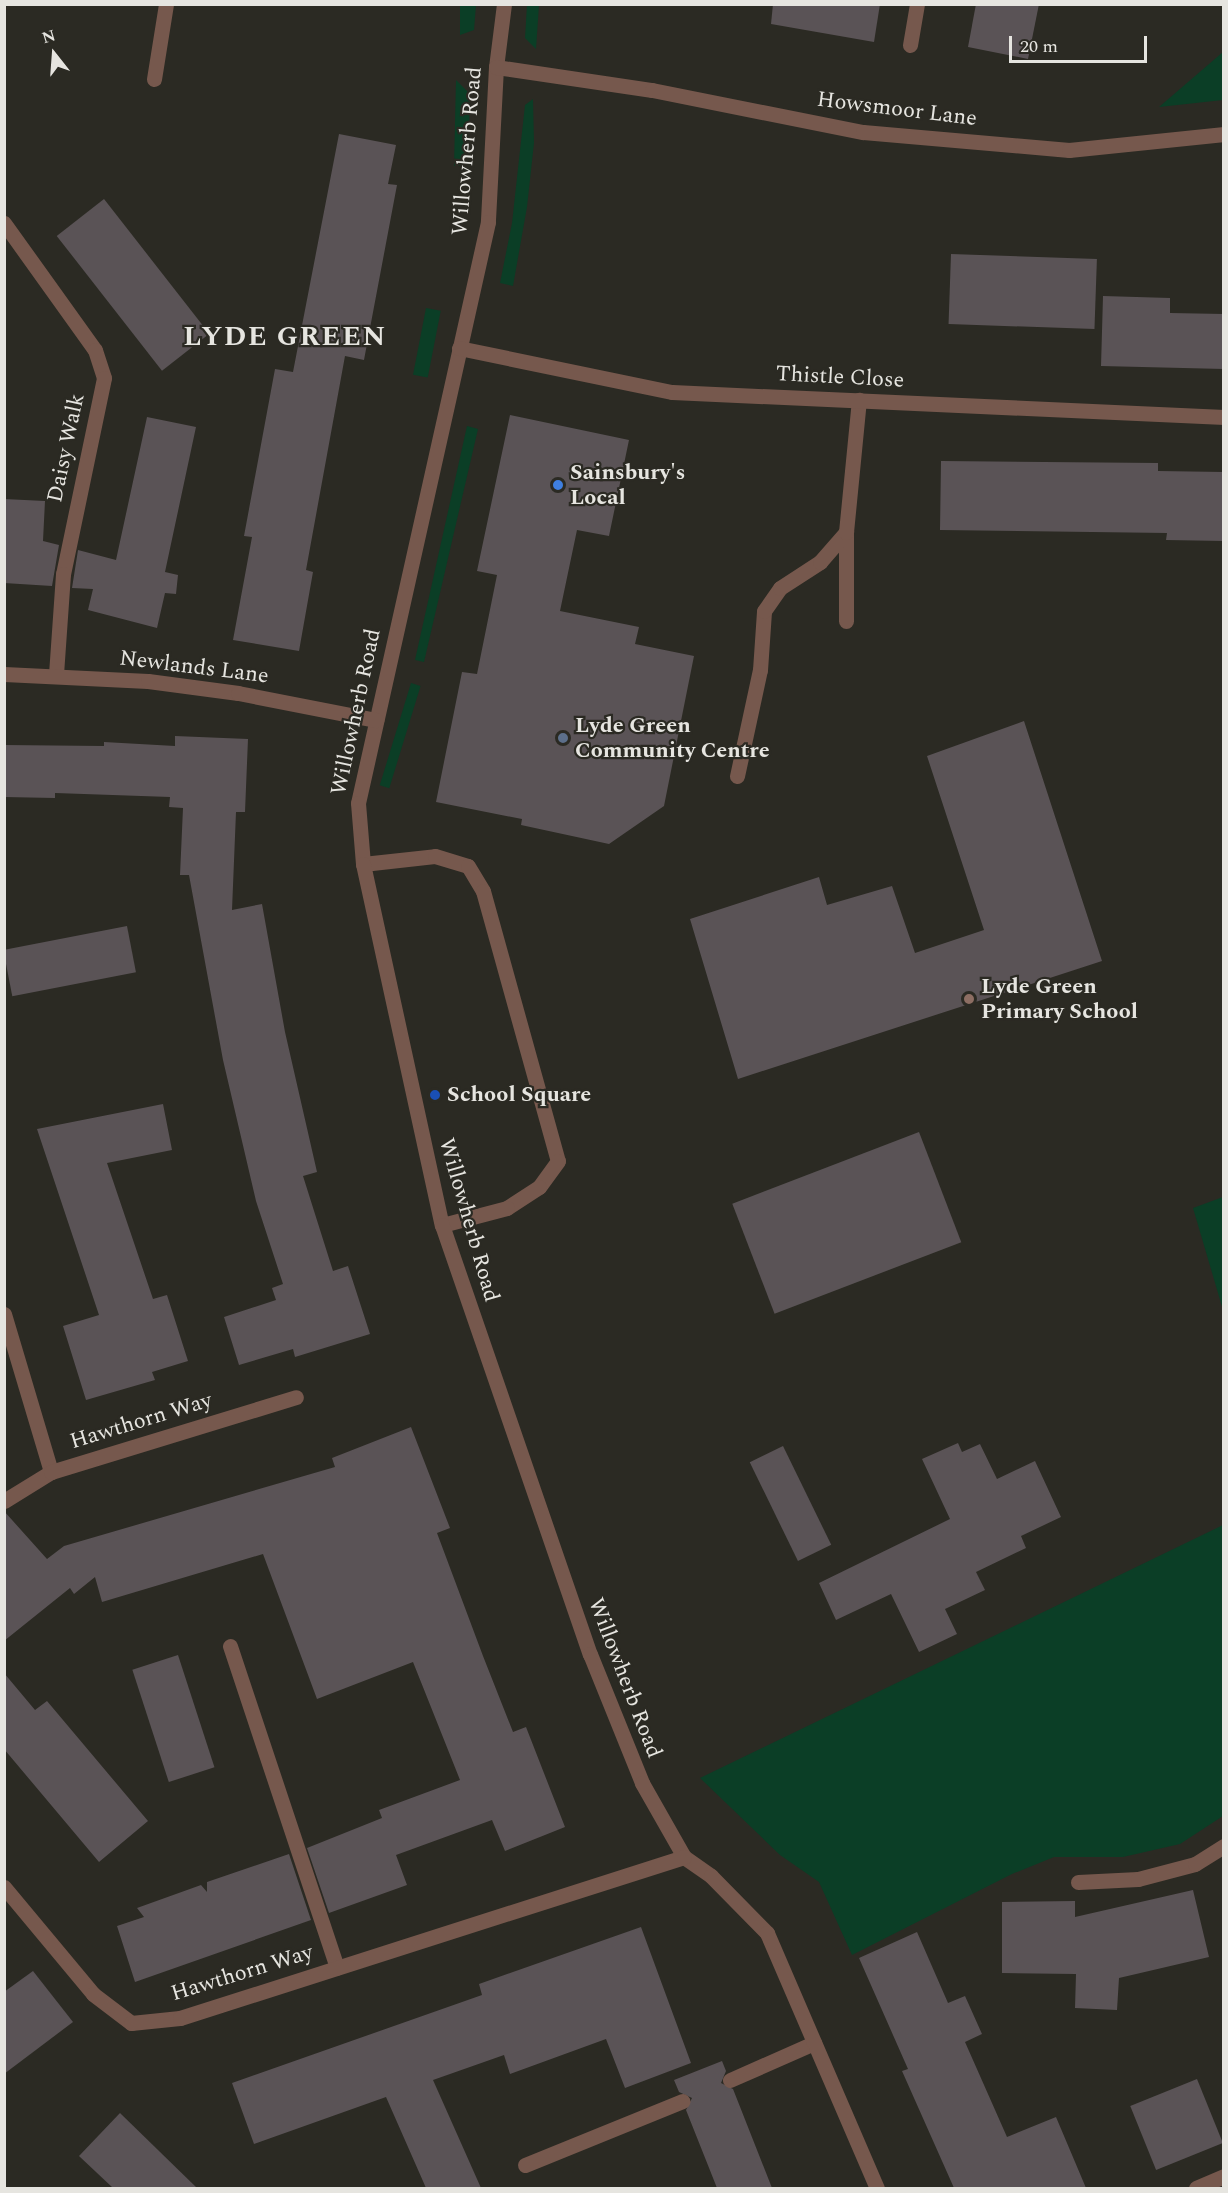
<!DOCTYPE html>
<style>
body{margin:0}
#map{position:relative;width:1228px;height:2193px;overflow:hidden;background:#2b2a23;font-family:Spectral,serif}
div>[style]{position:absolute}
.green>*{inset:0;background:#0b3e26;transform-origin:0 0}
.building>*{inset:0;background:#5a5356;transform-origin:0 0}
.lane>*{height:15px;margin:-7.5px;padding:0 7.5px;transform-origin:7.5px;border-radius:7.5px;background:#76584d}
.street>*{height:15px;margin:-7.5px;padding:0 7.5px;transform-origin:7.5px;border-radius:7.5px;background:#76584d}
.dots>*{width:16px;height:16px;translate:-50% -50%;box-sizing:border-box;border:3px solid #2b2a23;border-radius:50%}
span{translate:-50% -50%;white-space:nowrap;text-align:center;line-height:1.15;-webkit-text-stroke:4.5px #2b2a23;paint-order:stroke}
.street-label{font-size:22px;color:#e6e5e0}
.poi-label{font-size:22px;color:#e6e5e0;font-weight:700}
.left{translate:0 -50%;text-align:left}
.district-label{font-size:28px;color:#e6e5e0;font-weight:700;letter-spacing:1.5px}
.frame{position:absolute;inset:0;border:6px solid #e6e5e0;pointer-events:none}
.north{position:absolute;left:24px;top:24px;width:60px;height:60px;-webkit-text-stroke:4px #2b2a23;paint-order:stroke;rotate:343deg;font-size:16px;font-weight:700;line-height:24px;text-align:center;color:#e6e5e0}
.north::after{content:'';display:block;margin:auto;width:21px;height:27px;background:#e6e5e0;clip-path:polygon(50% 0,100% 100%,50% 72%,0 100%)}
.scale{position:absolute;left:1009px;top:36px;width:138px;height:27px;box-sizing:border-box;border:3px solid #e6e5e0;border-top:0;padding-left:8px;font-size:18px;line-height:21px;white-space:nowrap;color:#e6e5e0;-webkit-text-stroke:4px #2b2a23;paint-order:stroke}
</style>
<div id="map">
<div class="green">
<div style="clip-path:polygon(460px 5px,476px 5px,474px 30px,460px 35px)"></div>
<div style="clip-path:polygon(527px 5px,539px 5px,536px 49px,525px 38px)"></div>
<div style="clip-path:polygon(1223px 52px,1223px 100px,1159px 107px)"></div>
<div style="clip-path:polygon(456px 80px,470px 94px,468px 165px,454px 166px)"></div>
<div style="clip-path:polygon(533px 99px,534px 143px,527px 207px,513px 286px,500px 283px,512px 223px,525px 105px)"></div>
<div style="left:426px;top:308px;width:15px;height:68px;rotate:11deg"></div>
<div style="clip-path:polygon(467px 426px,478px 429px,424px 662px,415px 660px)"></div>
<div style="left:411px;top:683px;width:10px;height:107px;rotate:17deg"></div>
<div style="clip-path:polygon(1223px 1197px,1224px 1197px,1223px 1310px,1193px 1208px)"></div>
<div style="clip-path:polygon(1223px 1525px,1223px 1816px,1180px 1844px,1123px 1857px,1054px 1857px,1012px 1874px,852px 1955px,819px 1882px,780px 1855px,700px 1778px)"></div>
</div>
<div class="building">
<div style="clip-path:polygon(773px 4px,880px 4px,874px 42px,771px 24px)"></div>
<div style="clip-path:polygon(976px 4px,1039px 4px,1028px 59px,968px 47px)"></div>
<div style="clip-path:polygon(339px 134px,396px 145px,388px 184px,397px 185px,364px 360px,345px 356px,306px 570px,313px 572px,299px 651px,233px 640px,252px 537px,244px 536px,275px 369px,293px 372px)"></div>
<div style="left:104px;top:199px;width:171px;height:60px;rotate:52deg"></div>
<div style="left:951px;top:254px;width:146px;height:70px;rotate:2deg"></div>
<div style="clip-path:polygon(1103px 296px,1170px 298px,1170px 313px,1224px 314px,1224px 369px,1101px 366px)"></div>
<div style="clip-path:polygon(510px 415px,629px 440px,609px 536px,577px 530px,560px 611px,639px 627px,635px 644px,694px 656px,664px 806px,609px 844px,521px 825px,522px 819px,436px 802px,462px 672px,477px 674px,497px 575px,477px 571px)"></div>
<div style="clip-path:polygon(147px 417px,196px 427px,165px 572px,178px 575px,176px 594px,165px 593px,157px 628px,88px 610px,93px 589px,72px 588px,78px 550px,116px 560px)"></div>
<div style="clip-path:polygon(941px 461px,1158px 463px,1158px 471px,1224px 472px,1224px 541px,1166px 540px,1167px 533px,940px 530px)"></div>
<div style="clip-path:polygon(4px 499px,45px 501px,43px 541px,59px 545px,52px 586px,4px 583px)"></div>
<div style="clip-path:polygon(1024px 721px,1102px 961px,738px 1079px,690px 919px,819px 877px,827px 905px,892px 886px,915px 953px,984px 930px,927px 756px)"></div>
<div style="clip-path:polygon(175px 736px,248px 739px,245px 812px,236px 812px,232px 910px,262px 904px,285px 1032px,317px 1172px,303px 1176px,333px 1271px,348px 1266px,370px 1334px,295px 1357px,293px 1349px,239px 1365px,224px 1317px,276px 1300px,272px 1288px,283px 1284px,256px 1201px,223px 1060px,189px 875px,180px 875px,183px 808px,169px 807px,170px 797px,55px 793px,55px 798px,4px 797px,4px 745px,104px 746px,104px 742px,175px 746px)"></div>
<div style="left:127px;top:926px;width:47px;height:126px;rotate:79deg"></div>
<div style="clip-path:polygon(163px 1104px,172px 1150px,107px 1163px,153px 1299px,167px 1295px,188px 1361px,152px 1372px,155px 1380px,86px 1400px,63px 1326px,99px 1315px,37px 1129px)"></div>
<div style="left:919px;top:1132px;width:118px;height:200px;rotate:69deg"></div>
<div style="clip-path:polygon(411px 1427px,450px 1528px,437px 1533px,483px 1656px,513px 1732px,526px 1727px,565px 1827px,505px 1851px,492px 1820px,396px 1855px,407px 1885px,329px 1913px,307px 1848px,382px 1818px,379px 1810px,460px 1780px,413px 1662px,317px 1699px,263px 1554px,102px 1602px,95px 1577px,74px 1594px,70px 1588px,4px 1641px,4px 1511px,47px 1559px,64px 1546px,335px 1467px,332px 1458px)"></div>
<div style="clip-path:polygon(958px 1443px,962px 1452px,980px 1444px,997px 1479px,1035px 1461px,1061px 1517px,1021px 1536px,1026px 1548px,976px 1572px,985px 1590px,945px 1609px,957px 1634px,919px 1652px,891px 1594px,836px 1620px,819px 1583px,950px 1519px,922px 1459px)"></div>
<div style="left:783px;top:1446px;width:110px;height:37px;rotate:64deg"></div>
<div style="left:178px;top:1655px;width:118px;height:48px;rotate:72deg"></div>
<div style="clip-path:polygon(4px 1673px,35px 1710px,47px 1701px,148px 1821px,99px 1862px,4px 1749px)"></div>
<div style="clip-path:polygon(289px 1854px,311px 1920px,135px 1982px,117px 1926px,144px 1917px,137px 1908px,201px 1885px,207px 1892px,207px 1882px)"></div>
<div style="clip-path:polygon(1193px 1890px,1209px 1957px,1119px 1978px,1117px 2010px,1075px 2008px,1076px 1974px,1002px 1973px,1002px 1902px,1075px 1901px,1075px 1917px)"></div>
<div style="clip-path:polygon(641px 1927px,691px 2063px,625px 2088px,606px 2039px,510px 2074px,504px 2055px,433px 2080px,481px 2188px,426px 2188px,386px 2097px,254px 2144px,232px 2083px,482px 1995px,479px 1984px)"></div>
<div style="clip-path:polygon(917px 1932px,948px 2003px,965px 1996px,982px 2034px,965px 2042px,1007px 2137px,1056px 2117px,1086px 2188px,954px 2188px,902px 2071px,908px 2069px,859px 1958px)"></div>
<div style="clip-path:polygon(33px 1971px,73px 2022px,4px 2074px,4px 1992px)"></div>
<div style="clip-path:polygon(722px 2061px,726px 2071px,721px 2083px,733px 2089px,772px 2188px,717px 2188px,686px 2110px,692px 2098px,679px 2092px,674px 2080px)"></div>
<div style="left:1197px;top:2079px;width:69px;height:72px;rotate:68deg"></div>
<div style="clip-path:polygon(120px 2113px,197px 2188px,113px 2188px,79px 2156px)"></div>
</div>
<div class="lane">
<div style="left:910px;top:45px;width:42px;rotate:-80.3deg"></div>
<div style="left:846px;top:621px;width:89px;rotate:-90deg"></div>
<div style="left:737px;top:776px;width:108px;rotate:-77.8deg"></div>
<div style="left:760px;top:670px;width:59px;rotate:-86.1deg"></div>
<div style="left:764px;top:611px;width:28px;rotate:-55deg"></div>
<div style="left:780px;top:588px;width:48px;rotate:-33deg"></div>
<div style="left:820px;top:562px;width:40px;rotate:-49deg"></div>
<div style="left:846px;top:532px;width:133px;rotate:-84.4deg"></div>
<div style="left:363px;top:864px;width:72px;rotate:-6.3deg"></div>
<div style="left:435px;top:856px;width:34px;rotate:17deg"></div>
<div style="left:468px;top:866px;width:29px;rotate:59deg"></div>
<div style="left:483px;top:891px;width:280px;rotate:74.5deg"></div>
<div style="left:558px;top:1161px;width:32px;rotate:126deg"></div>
<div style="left:539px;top:1187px;width:38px;rotate:147deg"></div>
<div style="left:507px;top:1208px;width:67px;rotate:165.3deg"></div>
<div style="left:730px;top:2080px;width:92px;rotate:-23.8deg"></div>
<div style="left:525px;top:2165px;width:170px;rotate:-22.1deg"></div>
</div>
<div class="street">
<div style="left:504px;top:4px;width:64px;rotate:97.2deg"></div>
<div style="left:496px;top:67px;width:155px;rotate:93deg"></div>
<div style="left:488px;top:222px;width:595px;rotate:102.61deg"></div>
<div style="left:358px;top:803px;width:61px;rotate:85.3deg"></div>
<div style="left:363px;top:864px;width:370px;rotate:77.7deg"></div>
<div style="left:442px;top:1225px;width:454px;rotate:71deg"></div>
<div style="left:590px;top:1654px;width:139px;rotate:68deg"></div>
<div style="left:642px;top:1783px;width:85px;rotate:60.4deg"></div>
<div style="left:684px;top:1857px;width:33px;rotate:35deg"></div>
<div style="left:711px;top:1876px;width:80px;rotate:45.5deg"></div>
<div style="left:767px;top:1933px;width:278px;rotate:66.7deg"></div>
<div style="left:496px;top:67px;width:158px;rotate:8.4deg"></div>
<div style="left:652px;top:90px;width:215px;rotate:11.3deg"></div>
<div style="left:863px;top:132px;width:207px;rotate:5deg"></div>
<div style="left:1069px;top:150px;width:156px;rotate:-5.9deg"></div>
<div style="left:154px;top:79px;width:76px;rotate:-80.9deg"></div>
<div style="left:4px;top:223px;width:156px;rotate:54.4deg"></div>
<div style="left:95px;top:350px;width:29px;rotate:72deg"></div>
<div style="left:104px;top:378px;width:200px;rotate:101.8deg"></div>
<div style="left:63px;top:574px;width:101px;rotate:94deg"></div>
<div style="left:459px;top:348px;width:217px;rotate:11.7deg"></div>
<div style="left:672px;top:392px;width:553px;rotate:2.59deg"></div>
<div style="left:4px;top:674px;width:144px;rotate:2.8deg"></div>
<div style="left:148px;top:681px;width:91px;rotate:7.6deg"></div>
<div style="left:238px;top:693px;width:141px;rotate:11.1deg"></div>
<div style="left:4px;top:1314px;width:165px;rotate:73.4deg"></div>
<div style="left:4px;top:1501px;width:55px;rotate:-31.7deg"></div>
<div style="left:51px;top:1472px;width:256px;rotate:-17deg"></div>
<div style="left:230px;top:1646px;width:339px;rotate:71.6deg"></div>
<div style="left:1078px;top:1882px;width:60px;rotate:-2.9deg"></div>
<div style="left:1138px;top:1879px;width:59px;rotate:-14.7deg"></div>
<div style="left:1195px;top:1864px;width:34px;rotate:-32deg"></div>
<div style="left:4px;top:1887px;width:139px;rotate:50.2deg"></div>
<div style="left:93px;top:1994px;width:48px;rotate:37.3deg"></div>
<div style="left:131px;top:2023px;width:49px;rotate:-5.8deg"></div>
<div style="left:180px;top:2018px;width:529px;rotate:-17.72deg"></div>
<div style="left:1196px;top:2188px;width:30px;rotate:-23deg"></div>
</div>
<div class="dots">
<div style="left:558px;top:485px;background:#3f7fe0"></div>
<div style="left:563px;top:738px;background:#5c6f8a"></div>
<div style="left:969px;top:999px;background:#8d6e63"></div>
<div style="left:435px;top:1095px;background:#1a4fb4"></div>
</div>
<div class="street-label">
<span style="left:897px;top:109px;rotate:7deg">Howsmoor Lane</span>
<span style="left:467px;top:151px;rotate:-85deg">Willowherb Road</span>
<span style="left:840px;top:377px;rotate:3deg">Thistle Close</span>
<span style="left:66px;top:448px;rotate:-78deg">Daisy Walk</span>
<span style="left:194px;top:667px;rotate:7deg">Newlands Lane</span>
<span style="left:356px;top:712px;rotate:-78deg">Willowherb Road</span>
<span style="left:469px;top:1220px;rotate:74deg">Willowherb Road</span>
<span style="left:141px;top:1421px;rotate:-17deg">Hawthorn Way</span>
<span style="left:625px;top:1678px;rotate:69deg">Willowherb Road</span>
<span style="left:242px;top:1973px;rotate:-17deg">Hawthorn Way</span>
</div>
<div class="poi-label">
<span class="left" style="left:570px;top:485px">Sainsbury's<br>Local</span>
<span class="left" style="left:575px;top:738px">Lyde Green<br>Community Centre</span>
<span class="left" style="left:981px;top:999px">Lyde Green<br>Primary School</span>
<span class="left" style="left:447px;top:1095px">School Square</span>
</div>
<div class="district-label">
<span style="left:285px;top:337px">LYDE GREEN</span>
</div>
<div class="frame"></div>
<div class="north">N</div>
<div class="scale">20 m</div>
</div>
